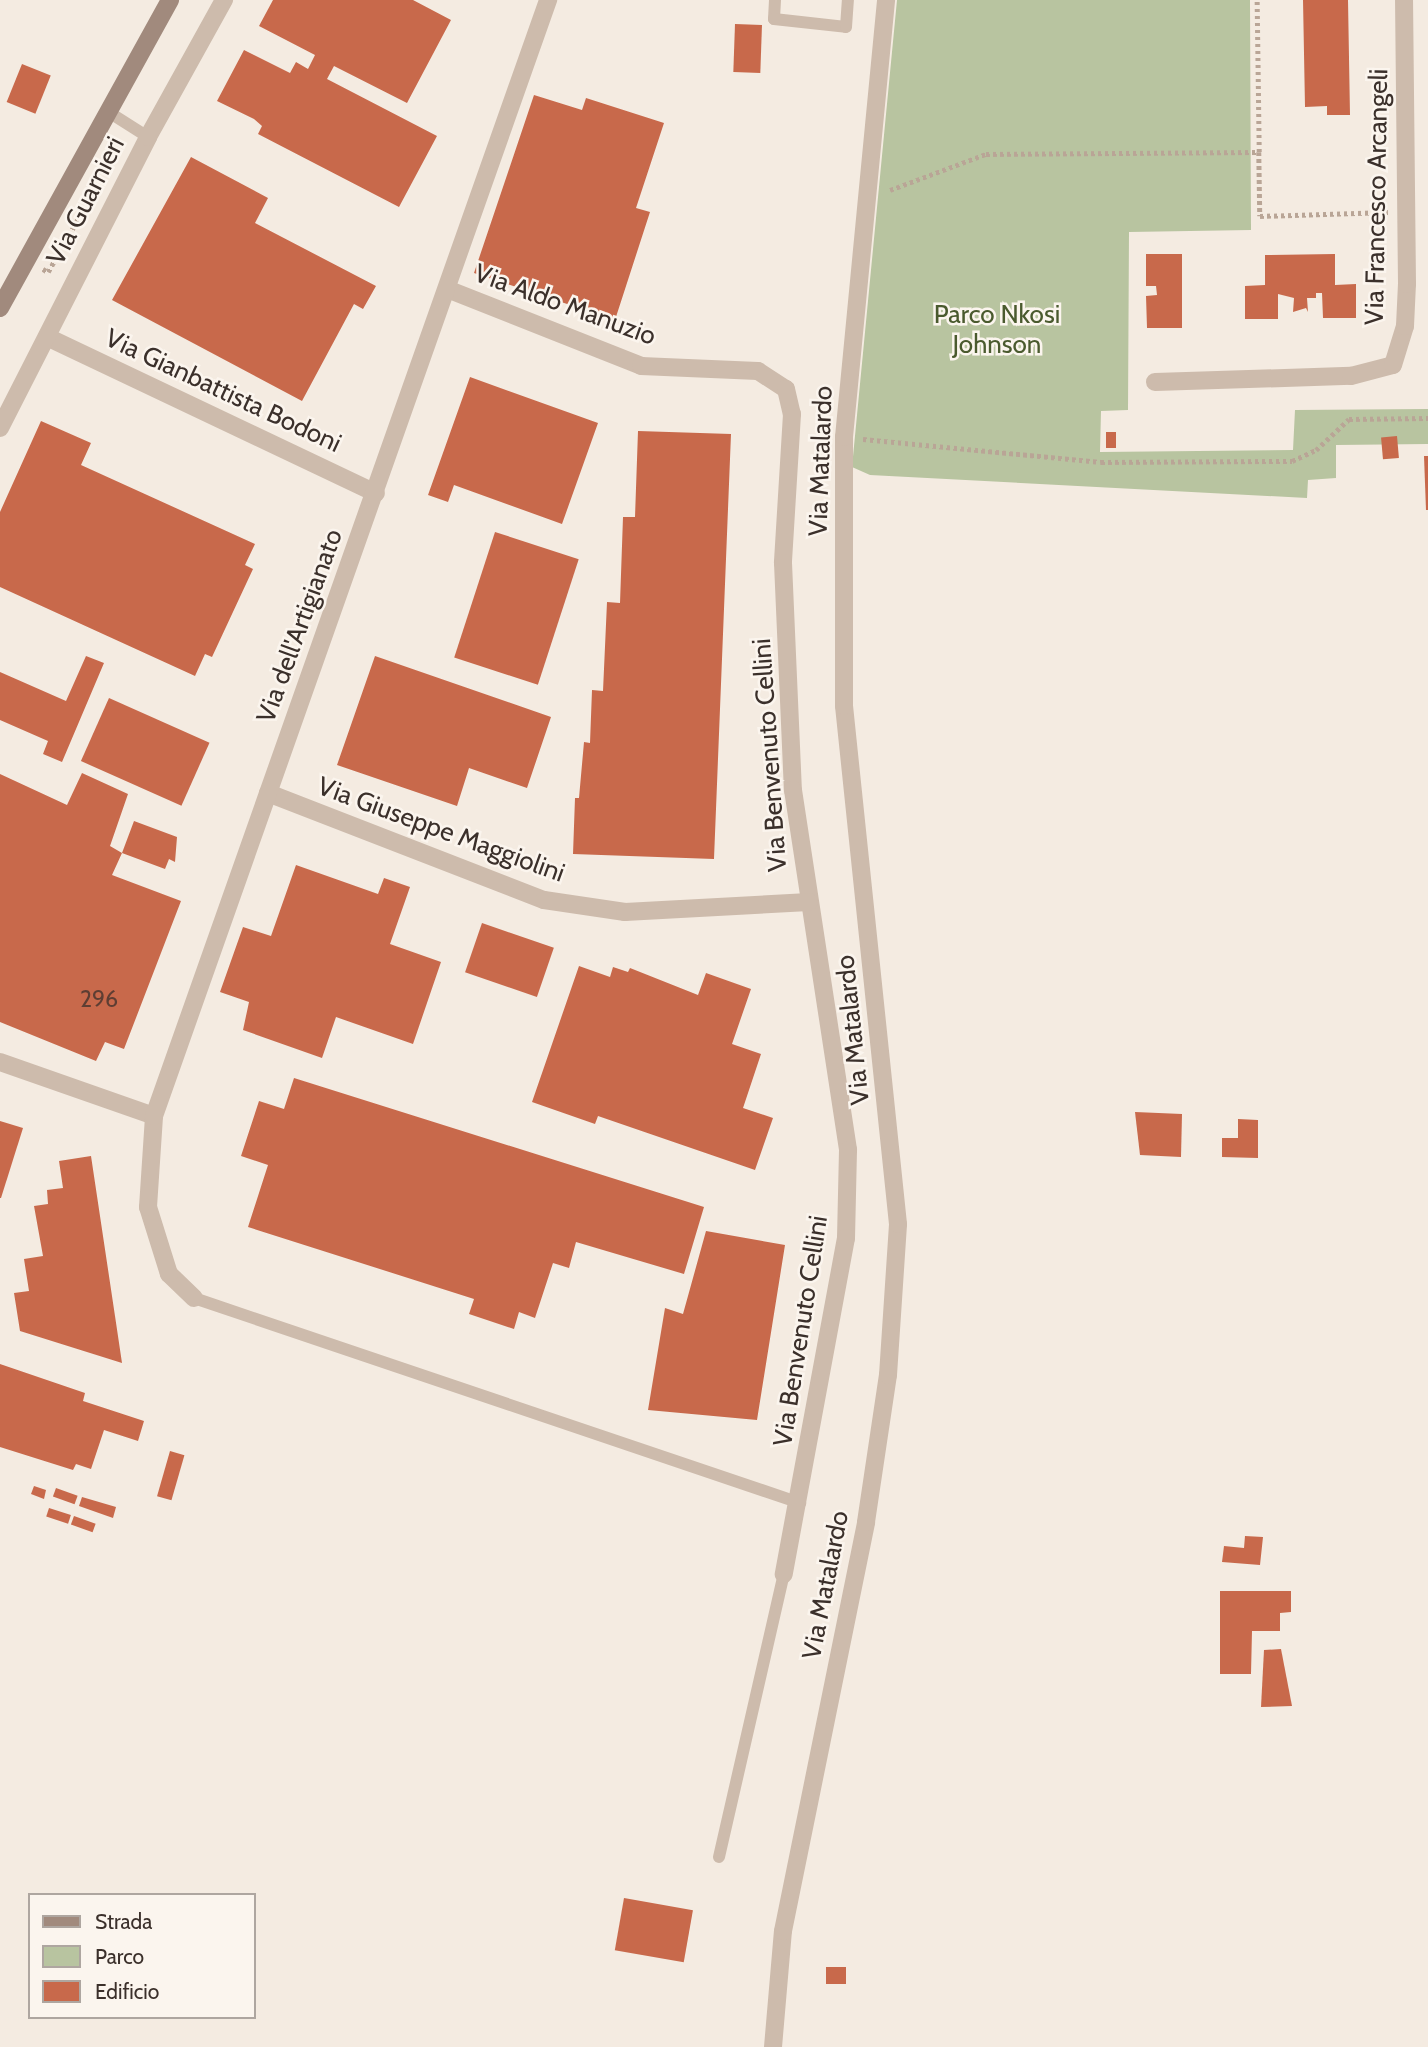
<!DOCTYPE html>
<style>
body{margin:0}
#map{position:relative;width:1428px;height:2047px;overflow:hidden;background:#f4ebe1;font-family:Cabin,sans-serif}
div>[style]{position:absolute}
.green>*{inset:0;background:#b8c4a0}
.building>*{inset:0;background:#c8694b;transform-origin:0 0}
.path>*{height:4.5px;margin-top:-2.25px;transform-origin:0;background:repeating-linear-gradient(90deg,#b9a596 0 3.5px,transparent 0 7px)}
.lane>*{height:12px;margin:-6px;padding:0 6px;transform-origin:6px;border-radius:6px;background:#cdbbac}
.street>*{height:18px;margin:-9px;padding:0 9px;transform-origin:9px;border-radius:9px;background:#cdbbac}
.secondary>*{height:18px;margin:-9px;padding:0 9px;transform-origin:9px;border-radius:9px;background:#a18a7d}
span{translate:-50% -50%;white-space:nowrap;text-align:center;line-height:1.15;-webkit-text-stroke:5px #fbf5ee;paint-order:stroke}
.number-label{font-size:23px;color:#5e3e33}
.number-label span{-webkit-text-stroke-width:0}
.street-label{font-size:26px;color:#3b302b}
.park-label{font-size:26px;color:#4a5a2e}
.legend{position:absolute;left:28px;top:1893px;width:228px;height:126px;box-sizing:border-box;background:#fbf5ee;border:2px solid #aea6a0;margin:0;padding:9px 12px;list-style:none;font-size:21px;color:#3b302b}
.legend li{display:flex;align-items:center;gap:14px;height:35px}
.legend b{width:35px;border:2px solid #aea6a0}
</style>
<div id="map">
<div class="green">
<div style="clip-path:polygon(897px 0,1250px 0,1251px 230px,1129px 232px,1128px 410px,1101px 411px,1100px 452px,1293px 450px,1295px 410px,1428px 409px,1428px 444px,1336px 445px,1336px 478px,1308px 480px,1307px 498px,870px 475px,852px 467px)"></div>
</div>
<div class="building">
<div style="clip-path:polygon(273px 0,413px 0,451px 20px,407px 103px,334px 66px,327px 79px,437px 136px,399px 207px,258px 134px,262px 126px,254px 119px,217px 101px,244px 50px,290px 73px,296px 62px,308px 69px,315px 55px,259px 26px)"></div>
<div style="clip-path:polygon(1303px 0,1348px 0,1350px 115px,1327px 115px,1327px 106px,1305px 107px)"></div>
<div style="left:735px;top:24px;width:27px;height:48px;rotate:2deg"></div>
<div style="left:22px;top:64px;width:31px;height:41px;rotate:22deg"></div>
<div style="clip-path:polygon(534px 95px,582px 110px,586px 98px,664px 123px,636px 208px,650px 212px,615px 320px,474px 273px)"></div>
<div style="clip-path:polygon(191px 157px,268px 198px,255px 223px,376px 286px,363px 309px,354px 304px,302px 401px,112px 300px)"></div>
<div style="clip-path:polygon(1146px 254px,1182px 254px,1182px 328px,1147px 328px,1146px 296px,1157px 295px,1156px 286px,1146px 286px)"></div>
<div style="clip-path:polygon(1335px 254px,1335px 285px,1356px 284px,1356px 318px,1323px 318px,1322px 293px,1316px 293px,1316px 298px,1307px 298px,1308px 312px,1306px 308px,1293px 312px,1294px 298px,1278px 294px,1278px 319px,1245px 319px,1245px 286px,1265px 285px,1265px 255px)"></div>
<div style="clip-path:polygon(470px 377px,598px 423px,562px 524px,454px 485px,448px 502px,428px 495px)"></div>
<div style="clip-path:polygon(41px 421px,91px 443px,81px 465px,255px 544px,245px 565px,253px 569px,212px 657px,205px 654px,195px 676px,0 587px,0 512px)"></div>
<div style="clip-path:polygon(638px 431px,731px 434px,714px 859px,573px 854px,575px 798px,579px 798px,584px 742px,590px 743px,592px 690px,603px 691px,607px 602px,620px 603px,623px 517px,635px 517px)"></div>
<div style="left:1106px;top:432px;width:10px;height:16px"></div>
<div style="left:1397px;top:436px;width:22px;height:16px;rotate:85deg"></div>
<div style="clip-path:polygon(1424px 456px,1428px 456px,1428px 510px,1426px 510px)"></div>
<div style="left:495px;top:532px;width:88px;height:132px;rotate:18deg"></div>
<div style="clip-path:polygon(86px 656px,104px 663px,62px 762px,43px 754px,48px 741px,0 720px,0 672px,66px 701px)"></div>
<div style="clip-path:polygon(375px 656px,551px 717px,527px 788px,469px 768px,457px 806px,337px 765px)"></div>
<div style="left:109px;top:698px;width:110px;height:69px;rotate:24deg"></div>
<div style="clip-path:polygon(82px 773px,128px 794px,110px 846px,122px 853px,112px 875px,181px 901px,124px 1049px,105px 1042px,96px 1061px,0 1022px,0 774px,67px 805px)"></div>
<div style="clip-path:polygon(134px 821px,177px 837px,175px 862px,169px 859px,165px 869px,122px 853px)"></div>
<div style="clip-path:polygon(296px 865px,378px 894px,384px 878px,410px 887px,390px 944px,441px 962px,413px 1044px,336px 1017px,322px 1058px,243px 1030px,249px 1002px,220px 992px,243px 927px,271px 936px)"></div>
<div style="left:482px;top:923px;width:76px;height:52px;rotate:19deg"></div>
<div style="clip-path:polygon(579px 966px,610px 977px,613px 967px,628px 972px,630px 968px,698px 995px,706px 973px,751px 989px,732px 1044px,761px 1054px,743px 1108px,773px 1118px,755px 1170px,598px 1116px,595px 1124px,532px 1102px)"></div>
<div style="clip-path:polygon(294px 1078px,704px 1207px,684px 1274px,576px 1242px,569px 1268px,553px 1263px,535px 1318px,519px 1312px,514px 1329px,469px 1314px,474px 1299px,248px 1227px,268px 1165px,241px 1156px,259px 1101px,284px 1109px)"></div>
<div style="clip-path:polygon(1135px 1112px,1182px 1114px,1181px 1157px,1140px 1155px)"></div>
<div style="clip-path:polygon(1238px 1119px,1258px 1120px,1258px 1158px,1222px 1157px,1222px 1138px,1238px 1138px)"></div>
<div style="clip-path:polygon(0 1121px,23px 1128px,1px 1198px,0 1198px)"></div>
<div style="clip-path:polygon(91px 1156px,115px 1316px,122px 1363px,20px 1331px,14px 1293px,29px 1291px,24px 1259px,43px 1256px,34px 1206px,48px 1204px,47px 1190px,63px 1188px,59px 1161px)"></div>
<div style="clip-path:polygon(706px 1231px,785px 1245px,757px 1420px,648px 1410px,665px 1308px,683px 1314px)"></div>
<div style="clip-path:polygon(0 1364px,85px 1393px,83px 1401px,144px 1421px,138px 1441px,104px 1430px,91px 1469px,76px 1464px,73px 1470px,0 1447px)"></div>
<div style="left:170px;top:1451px;width:15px;height:47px;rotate:16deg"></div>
<div style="clip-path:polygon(34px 1486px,46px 1490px,44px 1499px,31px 1494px)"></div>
<div style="left:56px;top:1488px;width:23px;height:9px;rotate:20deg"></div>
<div style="clip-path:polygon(82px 1497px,116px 1507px,113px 1518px,79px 1506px)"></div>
<div style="left:49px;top:1508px;width:23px;height:9px;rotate:18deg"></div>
<div style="left:74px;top:1516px;width:23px;height:9px;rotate:20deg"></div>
<div style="clip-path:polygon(1245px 1536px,1263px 1537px,1260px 1565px,1222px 1562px,1224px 1546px,1244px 1548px)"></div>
<div style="clip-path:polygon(1220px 1591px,1291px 1591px,1291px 1612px,1280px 1613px,1280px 1631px,1252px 1631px,1251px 1674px,1220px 1674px)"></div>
<div style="clip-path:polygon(1281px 1649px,1292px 1706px,1261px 1707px,1264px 1650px)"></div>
<div style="left:624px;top:1898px;width:70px;height:53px;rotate:10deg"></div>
<div style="left:826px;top:1967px;width:20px;height:17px"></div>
</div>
<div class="path">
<div style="left:1259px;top:152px;width:64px;rotate:89.1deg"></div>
<div style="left:1260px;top:216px;width:128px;rotate:-1.8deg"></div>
<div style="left:890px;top:190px;width:103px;rotate:-20.6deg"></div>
<div style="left:986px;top:154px;width:273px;rotate:-0.4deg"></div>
<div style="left:1259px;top:152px;width:152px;rotate:-90.8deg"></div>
<div style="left:43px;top:269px;width:6px;rotate:31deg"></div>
<div style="left:48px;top:272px;width:90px;rotate:-60.6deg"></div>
<div style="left:863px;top:439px;width:239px;rotate:5.5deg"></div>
<div style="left:1101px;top:462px;width:191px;rotate:-0.3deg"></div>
<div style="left:1292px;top:461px;width:26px;rotate:-25deg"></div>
<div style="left:1316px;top:450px;width:45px;rotate:-43.2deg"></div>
<div style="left:1349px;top:419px;width:79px;rotate:-0.7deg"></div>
</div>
<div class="lane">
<div style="left:775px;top:0;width:19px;rotate:93deg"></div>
<div style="left:774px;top:19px;width:72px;rotate:6.3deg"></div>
<div style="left:846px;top:27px;width:27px;rotate:-86deg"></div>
<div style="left:107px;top:111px;width:49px;rotate:32.4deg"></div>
<div style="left:194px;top:1298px;width:640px;rotate:18.69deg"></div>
<div style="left:719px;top:1857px;width:290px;rotate:-77.1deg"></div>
</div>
<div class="street">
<div style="left:447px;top:289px;width:209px;rotate:21.6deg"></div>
<div style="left:641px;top:366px;width:117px;rotate:2.4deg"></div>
<div style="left:758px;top:371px;width:33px;rotate:33deg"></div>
<div style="left:786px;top:389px;width:26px;rotate:77deg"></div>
<div style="left:792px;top:414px;width:149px;rotate:93.5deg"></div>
<div style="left:783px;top:563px;width:227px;rotate:87.5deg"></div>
<div style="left:793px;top:790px;width:364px;rotate:81.3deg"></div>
<div style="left:848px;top:1150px;width:88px;rotate:91.3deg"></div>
<div style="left:846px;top:1238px;width:342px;rotate:100.5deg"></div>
<div style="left:47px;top:337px;width:364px;rotate:25.4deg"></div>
<div style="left:1155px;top:382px;width:196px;rotate:-1.8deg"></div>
<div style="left:1351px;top:376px;width:43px;rotate:-14.7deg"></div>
<div style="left:1393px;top:365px;width:41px;rotate:-72.9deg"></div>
<div style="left:1405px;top:326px;width:42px;rotate:-87.3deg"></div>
<div style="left:1407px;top:284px;width:284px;rotate:-90.6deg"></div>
<div style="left:0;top:428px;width:326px;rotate:-63deg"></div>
<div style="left:148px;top:137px;width:157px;rotate:-61deg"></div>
<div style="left:268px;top:793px;width:296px;rotate:21.2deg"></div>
<div style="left:544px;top:900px;width:82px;rotate:8.4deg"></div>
<div style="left:625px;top:912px;width:184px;rotate:-3.1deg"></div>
<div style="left:0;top:1062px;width:163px;rotate:19.3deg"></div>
<div style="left:194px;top:1298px;width:35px;rotate:-136deg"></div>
<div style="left:169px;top:1274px;width:70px;rotate:-107.4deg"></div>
<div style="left:148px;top:1207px;width:91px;rotate:-86.2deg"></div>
<div style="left:154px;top:1116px;width:1184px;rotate:-70.55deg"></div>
<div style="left:773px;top:2047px;width:116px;rotate:-85.1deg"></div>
<div style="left:783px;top:1931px;width:417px;rotate:-78.5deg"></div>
<div style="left:866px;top:1522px;width:149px;rotate:-81.5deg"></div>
<div style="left:888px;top:1375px;width:151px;rotate:-86.2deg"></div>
<div style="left:898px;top:1224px;width:521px;rotate:-95.95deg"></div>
<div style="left:844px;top:706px;width:269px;rotate:-90deg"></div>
<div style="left:844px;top:437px;width:439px;rotate:-84.5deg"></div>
</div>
<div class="secondary">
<div style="left:0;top:308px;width:352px;rotate:-61.1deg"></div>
</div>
<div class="number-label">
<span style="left:99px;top:999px">296</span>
</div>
<div class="street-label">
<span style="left:1377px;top:197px;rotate:-89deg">Via Francesco Arcangeli</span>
<span style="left:86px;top:201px;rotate:-63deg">Via Guarnieri</span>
<span style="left:565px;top:305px;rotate:20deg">Via Aldo Manuzio</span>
<span style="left:223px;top:391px;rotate:25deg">Via Gianbattista Bodoni</span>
<span style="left:821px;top:461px;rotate:-88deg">Via Matalardo</span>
<span style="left:300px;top:626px;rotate:-70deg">Via dell'Artigianato</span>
<span style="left:770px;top:755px;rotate:-94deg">Via Benvenuto Cellini</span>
<span style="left:441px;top:830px;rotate:20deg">Via Giuseppe Maggiolini</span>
<span style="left:853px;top:1030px;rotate:-96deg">Via Matalardo</span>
<span style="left:801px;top:1331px;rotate:-81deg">Via Benvenuto Cellini</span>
<span style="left:826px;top:1585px;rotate:-79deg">Via Matalardo</span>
</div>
<div class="park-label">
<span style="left:997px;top:330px">Parco Nkosi<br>Johnson</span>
</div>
<ul class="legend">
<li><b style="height:9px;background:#a18a7d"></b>Strada</li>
<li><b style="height:19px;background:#b8c4a0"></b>Parco</li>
<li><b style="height:19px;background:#c8694b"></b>Edificio</li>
</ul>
</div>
